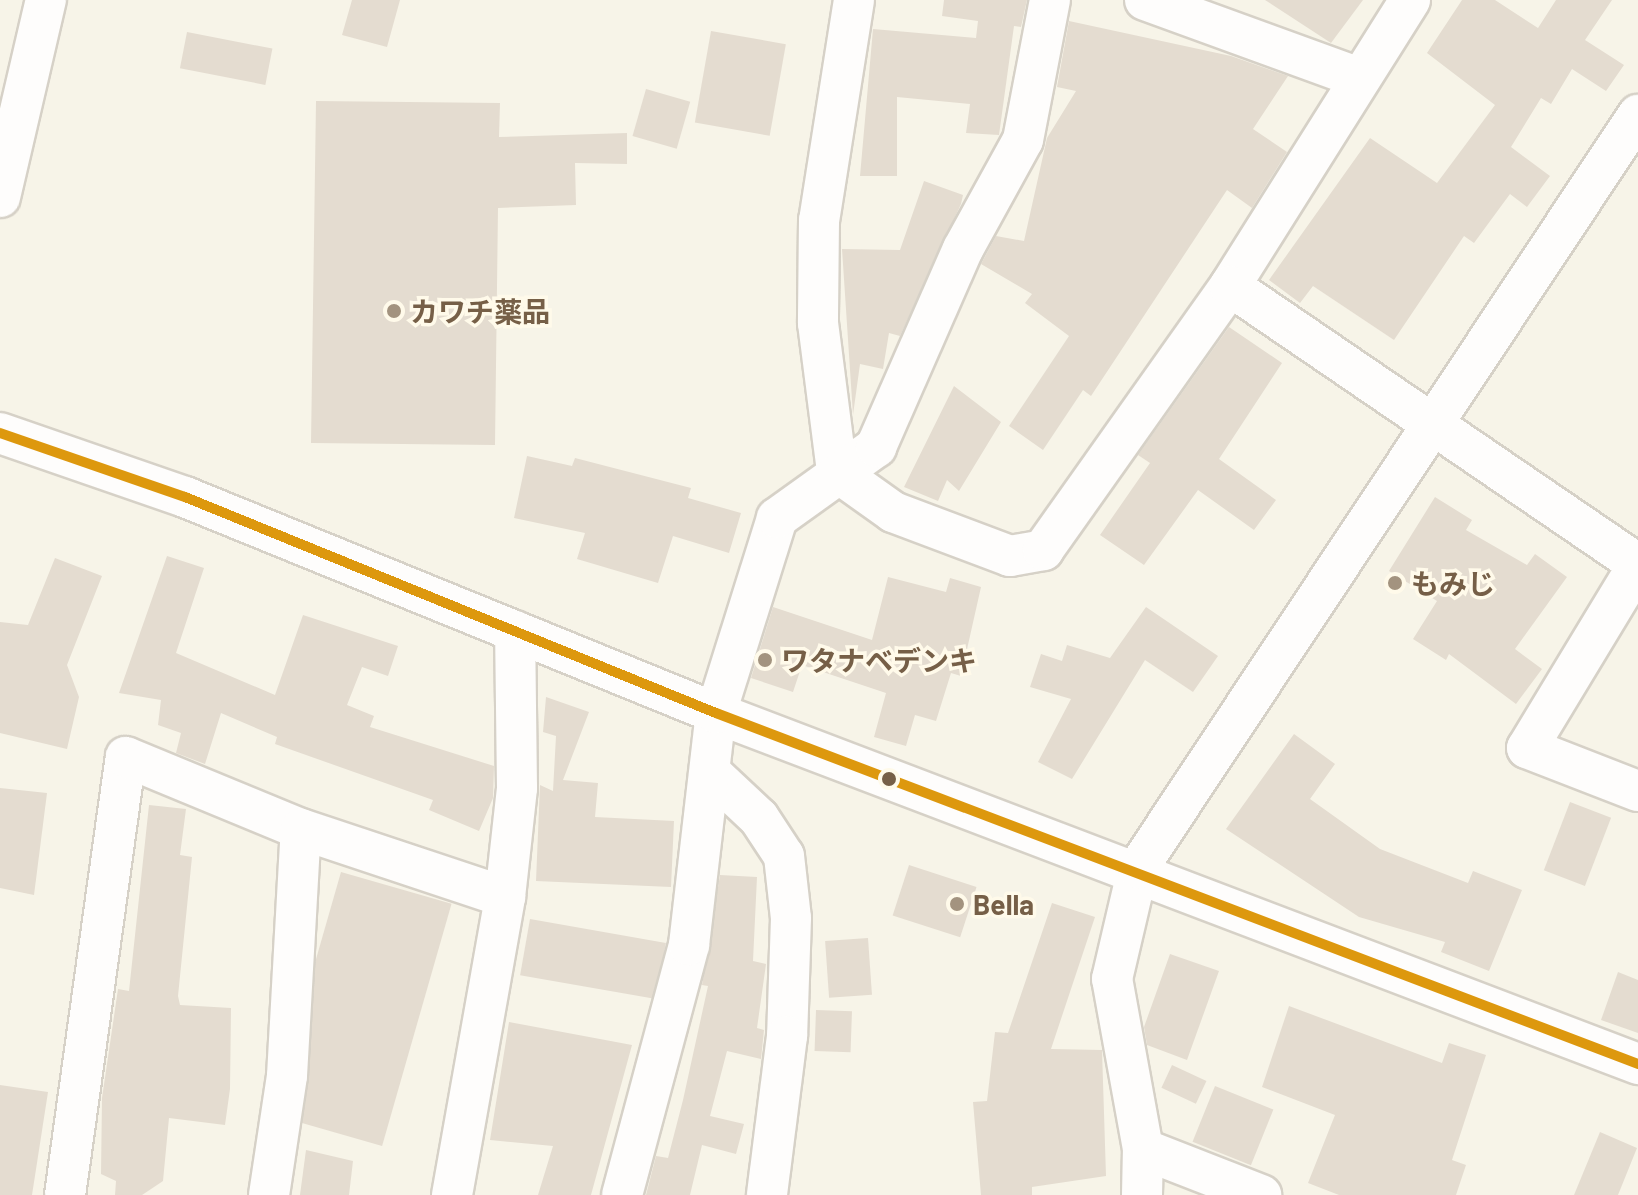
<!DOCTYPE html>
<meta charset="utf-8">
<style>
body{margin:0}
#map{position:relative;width:1638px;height:1195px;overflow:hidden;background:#f7f4e8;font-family:Barlow,"Noto Sans JP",sans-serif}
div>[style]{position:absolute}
.building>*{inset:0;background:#e4dcd0;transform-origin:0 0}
.roads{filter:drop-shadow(2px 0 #d6d1c7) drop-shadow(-2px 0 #d6d1c7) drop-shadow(0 2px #d6d1c7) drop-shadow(0 -2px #d6d1c7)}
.minor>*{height:40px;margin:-20px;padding:0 20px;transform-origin:20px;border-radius:20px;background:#fefdfc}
.bus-1>*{height:10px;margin:-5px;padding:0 5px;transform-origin:5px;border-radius:5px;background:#dd980e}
.dots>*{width:22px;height:22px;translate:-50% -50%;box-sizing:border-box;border:4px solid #fffaea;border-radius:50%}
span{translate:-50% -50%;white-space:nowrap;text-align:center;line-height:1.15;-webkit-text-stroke:7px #fffaea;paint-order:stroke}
.poi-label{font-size:28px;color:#765f47;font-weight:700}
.left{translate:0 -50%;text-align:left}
</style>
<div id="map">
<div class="building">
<div style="clip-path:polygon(352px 0,400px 0,387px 47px,342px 35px)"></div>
<div style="clip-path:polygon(944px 0,1027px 0,1021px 27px,1014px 26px,999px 135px,966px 133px,970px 104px,897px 97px,897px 176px,860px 176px,873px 29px,976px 38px,978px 21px,942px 16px)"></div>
<div style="clip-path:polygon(1265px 0,1363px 0,1331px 43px)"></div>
<div style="clip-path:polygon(1462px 0,1495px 0,1538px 28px,1556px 0,1612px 0,1585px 40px,1624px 65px,1606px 91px,1572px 69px,1551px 104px,1541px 98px,1511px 147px,1550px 176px,1527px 207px,1510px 194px,1474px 243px,1464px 236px,1394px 340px,1313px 286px,1300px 303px,1269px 280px,1370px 138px,1437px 183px,1495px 105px,1427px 53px)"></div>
<div style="clip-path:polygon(1069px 21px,1231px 56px,1288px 76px,1253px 129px,1287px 152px,1252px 208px,1227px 190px,1091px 396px,1083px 390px,1043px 450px,1009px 426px,1069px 336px,1025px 303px,1032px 294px,981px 264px,996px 236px,1024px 241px,1047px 138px,1076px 91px,1057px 87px)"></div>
<div style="left:711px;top:31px;width:76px;height:93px;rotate:10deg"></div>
<div style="left:187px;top:32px;width:87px;height:37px;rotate:11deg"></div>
<div style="left:646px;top:89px;width:46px;height:49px;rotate:16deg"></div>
<div style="clip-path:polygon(316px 101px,500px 103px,499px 137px,627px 133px,627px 164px,575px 163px,576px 205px,498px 208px,495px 445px,311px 443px)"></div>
<div style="clip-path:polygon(924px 181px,963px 195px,961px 204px,900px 336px,889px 333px,883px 369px,860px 364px,853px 415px,842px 249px,900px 250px)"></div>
<div style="clip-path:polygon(1229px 327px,1282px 363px,1219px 459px,1276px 500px,1254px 530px,1198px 490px,1144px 565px,1100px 535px,1150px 463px,1138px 455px)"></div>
<div style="clip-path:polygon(954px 386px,1001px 422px,959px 491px,947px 480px,938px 501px,904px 487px)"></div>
<div style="clip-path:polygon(527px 456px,572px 466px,575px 458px,691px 488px,688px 498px,741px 513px,729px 553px,673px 536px,658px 583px,577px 559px,585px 533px,514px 518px)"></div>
<div style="clip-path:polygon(1435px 497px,1472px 520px,1466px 530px,1527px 565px,1535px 554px,1567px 577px,1515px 649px,1542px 669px,1516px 704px,1449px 654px,1446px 660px,1413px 639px,1437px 601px,1389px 571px)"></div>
<div style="clip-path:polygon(167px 556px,204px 568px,176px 653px,275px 695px,303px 615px,398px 646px,388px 676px,362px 667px,347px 705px,374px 716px,370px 727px,494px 766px,493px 798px,479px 831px,429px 810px,433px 800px,275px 744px,277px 737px,221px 713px,205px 764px,176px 753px,181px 733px,158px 725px,161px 700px,119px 693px)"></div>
<div style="clip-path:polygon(55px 558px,102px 576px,67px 665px,79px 697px,67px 749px,0 733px,0 622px,28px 625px)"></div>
<div style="clip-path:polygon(888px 577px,946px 592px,950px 578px,981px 587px,961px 676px,951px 673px,936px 721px,915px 715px,906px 746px,874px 737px,886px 693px,802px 665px,793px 692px,751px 678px,773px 607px,872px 640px)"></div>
<div style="clip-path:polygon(1146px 607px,1218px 656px,1193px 692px,1145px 660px,1072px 779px,1038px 762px,1071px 699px,1030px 687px,1041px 654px,1062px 661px,1067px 645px,1110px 658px)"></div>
<div style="clip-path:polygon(546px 697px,589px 712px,563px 780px,598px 783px,595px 817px,674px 821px,671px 887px,536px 881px,540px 785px,553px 791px,556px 736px,543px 732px)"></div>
<div style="clip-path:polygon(1294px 734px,1335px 764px,1310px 799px,1380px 849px,1468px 883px,1473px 871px,1522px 890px,1489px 971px,1441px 952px,1445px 942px,1359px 917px,1226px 829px)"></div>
<div style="clip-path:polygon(0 788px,47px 793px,34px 895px,0 888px)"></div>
<div style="left:1570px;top:802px;width:44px;height:73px;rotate:21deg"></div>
<div style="clip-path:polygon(149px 805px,186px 809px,180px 855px,192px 857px,178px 996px,180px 1005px,231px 1008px,230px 1089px,225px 1125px,169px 1118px,163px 1181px,142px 1195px,115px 1195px,116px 1181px,101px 1174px,102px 1098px,118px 989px,129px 991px)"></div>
<div style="left:909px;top:865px;width:71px;height:53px;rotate:18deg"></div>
<div style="left:341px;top:872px;width:115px;height:252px;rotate:16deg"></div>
<div style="clip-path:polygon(720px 875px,757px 877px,753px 961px,766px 964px,757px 1028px,764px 1030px,761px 1059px,727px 1051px,710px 1116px,744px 1124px,736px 1154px,702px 1145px,690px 1195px,646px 1195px,656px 1156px,668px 1158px,683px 1100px,708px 986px,702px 985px)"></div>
<div style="clip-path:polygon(1052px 903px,1095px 917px,1051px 1049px,1102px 1050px,1106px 1176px,1032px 1187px,1032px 1195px,981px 1195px,973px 1102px,987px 1101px,995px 1032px,1008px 1033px)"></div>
<div style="left:530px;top:919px;width:138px;height:57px;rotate:10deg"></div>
<div style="left:868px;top:938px;width:57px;height:43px;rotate:86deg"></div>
<div style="clip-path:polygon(1170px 954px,1219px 971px,1187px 1060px,1147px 1045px,1144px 1027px)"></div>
<div style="clip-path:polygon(1618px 972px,1638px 980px,1638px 1033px,1601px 1020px)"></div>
<div style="clip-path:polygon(1289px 1006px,1442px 1063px,1449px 1043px,1486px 1055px,1452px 1160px,1466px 1165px,1456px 1195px,1339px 1195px,1308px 1183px,1335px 1115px,1262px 1087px)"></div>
<div style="left:816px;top:1010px;width:36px;height:41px;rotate:2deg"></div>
<div style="clip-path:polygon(509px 1022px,632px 1045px,591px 1195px,538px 1195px,553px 1146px,490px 1140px)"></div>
<div style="left:1172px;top:1065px;width:38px;height:25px;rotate:25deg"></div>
<div style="clip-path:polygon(0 1085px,48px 1092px,32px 1195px,0 1195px)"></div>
<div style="left:1215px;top:1086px;width:63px;height:60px;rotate:22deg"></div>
<div style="clip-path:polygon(1600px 1132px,1637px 1148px,1618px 1195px,1574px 1195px)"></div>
<div style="clip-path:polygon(306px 1150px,353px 1161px,349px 1195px,300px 1195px)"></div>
</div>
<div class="roads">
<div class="minor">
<div style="left:854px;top:0;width:223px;rotate:99deg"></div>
<div style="left:819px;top:220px;width:103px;rotate:90.6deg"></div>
<div style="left:818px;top:323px;width:150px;rotate:82.7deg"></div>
<div style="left:837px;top:472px;width:69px;rotate:35.5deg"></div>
<div style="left:893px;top:512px;width:125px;rotate:20.6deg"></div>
<div style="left:1010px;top:556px;width:34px;rotate:-10deg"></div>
<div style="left:1043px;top:550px;width:324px;rotate:-54.7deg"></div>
<div style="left:1230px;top:286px;width:338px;rotate:-57.8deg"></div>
<div style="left:1145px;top:0;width:226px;rotate:20deg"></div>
<div style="left:0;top:197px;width:202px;rotate:-76.9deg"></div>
<div style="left:1230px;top:286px;width:494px;rotate:34.3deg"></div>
<div style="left:0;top:433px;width:196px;rotate:19.1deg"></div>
<div style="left:185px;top:497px;width:573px;rotate:22.14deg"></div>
<div style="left:716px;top:713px;width:987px;rotate:20.84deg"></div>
<div style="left:1638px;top:565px;width:214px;rotate:121.2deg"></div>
<div style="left:1527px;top:748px;width:119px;rotate:21.2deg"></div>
<div style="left:710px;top:772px;width:67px;rotate:43.2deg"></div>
<div style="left:759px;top:818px;width:45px;rotate:56.7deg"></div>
<div style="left:784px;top:856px;width:62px;rotate:83.6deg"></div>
<div style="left:791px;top:918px;width:118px;rotate:91.9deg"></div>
<div style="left:787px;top:1036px;width:160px;rotate:97.2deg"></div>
<div style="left:1143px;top:1149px;width:127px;rotate:21.3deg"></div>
<div style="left:65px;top:1195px;width:442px;rotate:-82.1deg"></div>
<div style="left:126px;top:757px;width:189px;rotate:22.4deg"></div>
<div style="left:301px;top:829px;width:215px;rotate:18.4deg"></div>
<div style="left:269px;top:1195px;width:120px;rotate:-81.4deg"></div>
<div style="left:287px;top:1076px;width:247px;rotate:-86.8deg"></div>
<div style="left:452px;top:1195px;width:303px;rotate:-79.9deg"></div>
<div style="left:505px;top:897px;width:110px;rotate:-83.7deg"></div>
<div style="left:517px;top:788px;width:157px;rotate:-90.7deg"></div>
<div style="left:622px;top:1195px;width:259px;rotate:-75deg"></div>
<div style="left:689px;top:945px;width:234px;rotate:-83.4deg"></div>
<div style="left:716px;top:713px;width:204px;rotate:-72.6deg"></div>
<div style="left:777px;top:518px;width:122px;rotate:-35.6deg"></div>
<div style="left:876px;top:447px;width:216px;rotate:-66.3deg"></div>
<div style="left:963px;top:249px;width:124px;rotate:-61.2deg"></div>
<div style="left:1023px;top:140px;width:143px;rotate:-79.1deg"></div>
<div style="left:1142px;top:1195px;width:46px;rotate:-88.8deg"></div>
<div style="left:1143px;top:1149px;width:173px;rotate:-100.3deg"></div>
<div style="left:1112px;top:979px;width:114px;rotate:-76.8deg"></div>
<div style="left:1138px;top:868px;width:904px;rotate:-56.42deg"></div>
</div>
</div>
<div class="bus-1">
<div style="left:0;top:433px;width:196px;rotate:19.1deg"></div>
<div style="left:185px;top:497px;width:573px;rotate:22.14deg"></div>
<div style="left:716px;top:713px;width:987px;rotate:20.84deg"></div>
</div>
<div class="dots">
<div style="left:394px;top:311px;background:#a3937f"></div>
<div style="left:1395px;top:583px;background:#a3937f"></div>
<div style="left:765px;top:660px;background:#a3937f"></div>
<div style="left:889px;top:779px;background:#765f47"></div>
<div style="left:957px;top:904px;background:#a3937f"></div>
</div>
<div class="poi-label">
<span class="left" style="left:410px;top:311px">カワチ薬品</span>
<span class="left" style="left:1411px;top:583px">もみじ</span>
<span class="left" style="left:781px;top:660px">ワタナベデンキ</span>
<span class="left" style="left:973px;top:904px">Bella</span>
</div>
</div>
